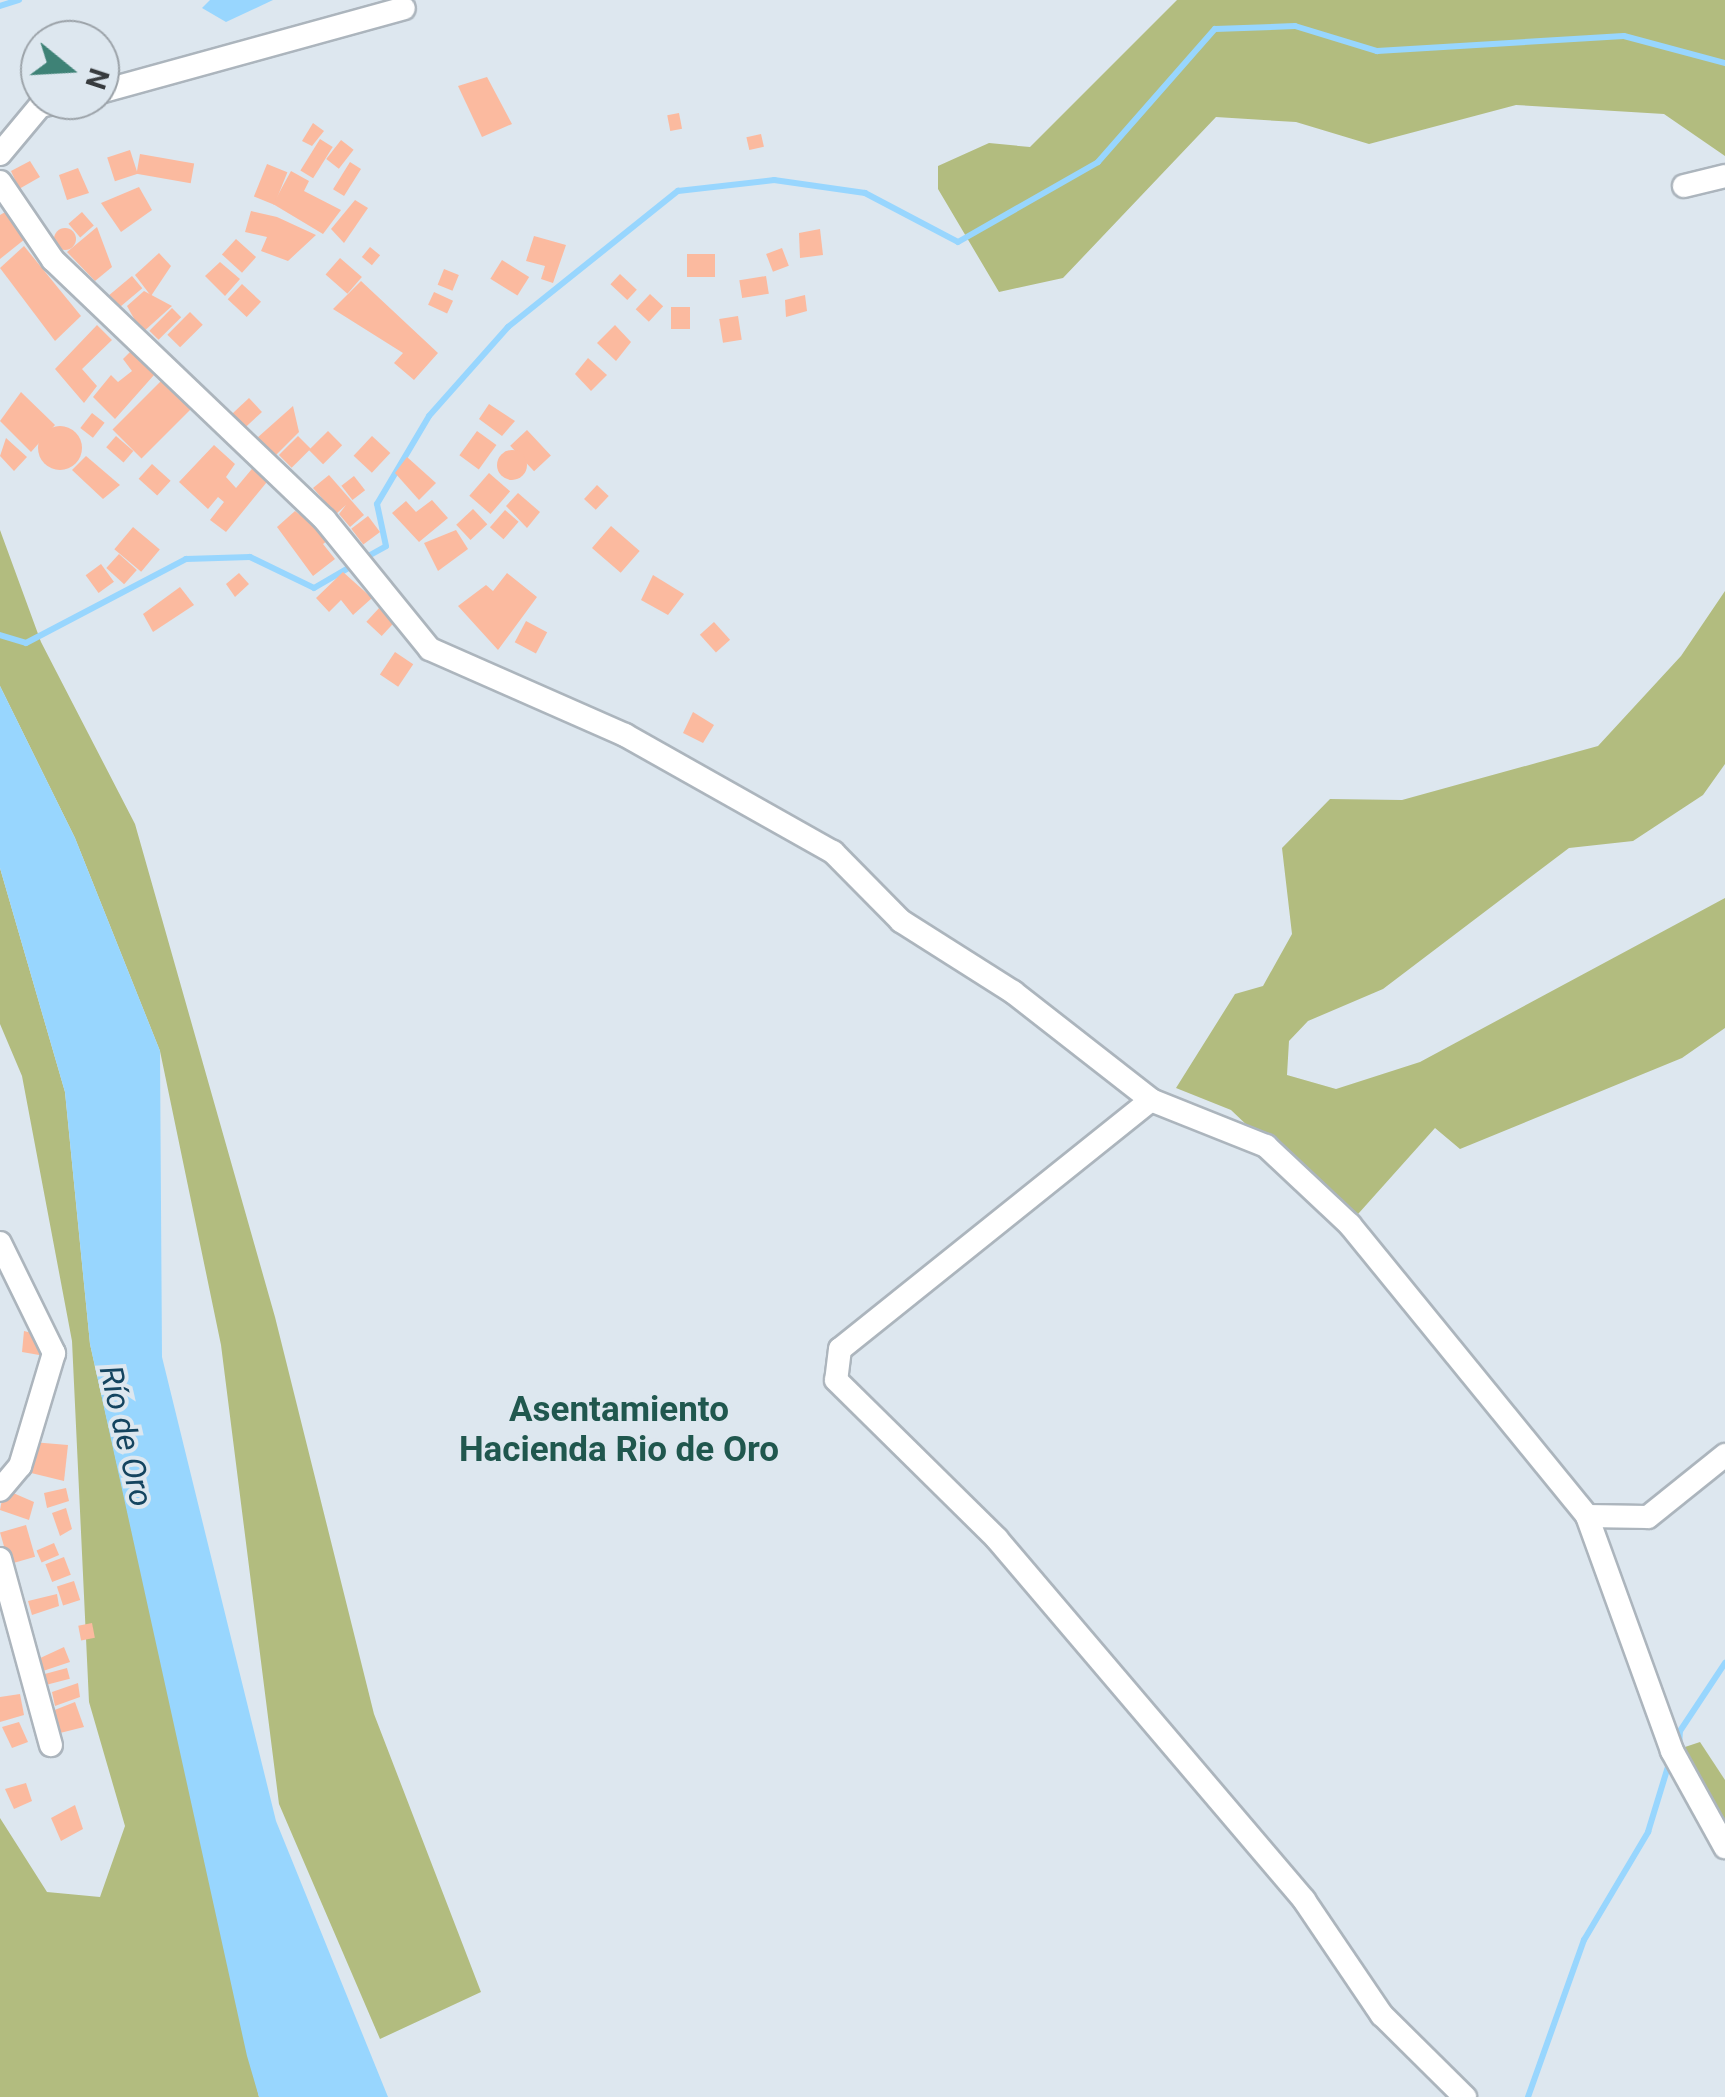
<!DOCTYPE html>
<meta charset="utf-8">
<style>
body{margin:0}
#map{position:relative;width:1725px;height:2097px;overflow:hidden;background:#dde7ef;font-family:Roboto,sans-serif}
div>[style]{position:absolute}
.green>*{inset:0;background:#b2bc7f}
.water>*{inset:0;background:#98d6fe}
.stream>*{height:6px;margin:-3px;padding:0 3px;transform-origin:3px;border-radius:3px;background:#98d6fe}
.building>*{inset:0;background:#fbba9f;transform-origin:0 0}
.round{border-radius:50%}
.roads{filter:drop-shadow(2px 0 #acb5bd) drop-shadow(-2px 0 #acb5bd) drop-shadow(0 2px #acb5bd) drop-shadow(0 -2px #acb5bd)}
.minor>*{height:22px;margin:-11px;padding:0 11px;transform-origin:11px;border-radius:11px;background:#fff}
span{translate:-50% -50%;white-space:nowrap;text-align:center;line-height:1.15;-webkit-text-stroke:8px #dde7ef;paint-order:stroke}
.water-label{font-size:32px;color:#14445f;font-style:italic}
.quarter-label{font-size:35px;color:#20574e;font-weight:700}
.north{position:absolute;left:20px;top:20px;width:100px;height:100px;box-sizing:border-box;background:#dde7ef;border:2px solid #9ba2a8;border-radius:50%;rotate:108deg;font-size:28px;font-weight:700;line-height:40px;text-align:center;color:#373b3e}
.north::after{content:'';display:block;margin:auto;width:35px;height:45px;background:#3e8276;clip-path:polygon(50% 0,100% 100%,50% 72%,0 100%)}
</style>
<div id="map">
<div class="green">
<div style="clip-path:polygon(1177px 0,1725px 0,1725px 156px,1664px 114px,1516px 105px,1369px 144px,1296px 122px,1216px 117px,1063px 278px,999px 292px,938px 189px,938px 166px,989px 143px,1030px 147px)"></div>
<div style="clip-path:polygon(0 530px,41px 642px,135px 824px,275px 1317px,374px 1714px,481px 1992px,380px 2039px,279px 1804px,221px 1345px,160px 1051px,75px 838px,0 686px)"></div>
<div style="clip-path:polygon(1725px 591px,1725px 764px,1703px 795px,1633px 841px,1569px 848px,1383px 989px,1308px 1021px,1289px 1041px,1287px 1075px,1336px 1089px,1420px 1062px,1725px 898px,1725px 1028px,1682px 1058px,1460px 1149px,1435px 1128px,1350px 1223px,1231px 1110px,1176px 1088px,1235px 994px,1263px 986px,1292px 934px,1282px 848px,1330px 799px,1402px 800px,1598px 746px,1681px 656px)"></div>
<div style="clip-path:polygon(0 868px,65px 1092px,90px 1344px,259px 2097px,0 2097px,0 1818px,47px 1892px,100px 1897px,125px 1826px,89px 1702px,72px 1341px,22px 1076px,0 1024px)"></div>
<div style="clip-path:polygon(1700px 1742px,1725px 1780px,1725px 1832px,1679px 1749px)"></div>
</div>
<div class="water">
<div style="clip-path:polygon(210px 0,273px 0,226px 22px,202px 8px)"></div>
<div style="clip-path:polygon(0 686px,75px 838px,160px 1051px,162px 1357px,276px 1821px,388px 2097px,259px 2097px,247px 2056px,90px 1344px,65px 1092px,0 868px)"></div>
</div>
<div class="stream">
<div style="left:0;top:6px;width:20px;rotate:-18deg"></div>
<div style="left:363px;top:559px;width:26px;rotate:-29deg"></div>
<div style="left:386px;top:546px;width:43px;rotate:-102.1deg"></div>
<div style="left:377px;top:504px;width:102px;rotate:-59.4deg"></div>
<div style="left:429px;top:416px;width:119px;rotate:-48.4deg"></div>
<div style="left:508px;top:327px;width:218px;rotate:-38.7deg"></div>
<div style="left:678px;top:191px;width:97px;rotate:-6.5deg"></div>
<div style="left:774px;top:180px;width:92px;rotate:8.1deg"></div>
<div style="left:865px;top:193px;width:105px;rotate:27.8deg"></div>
<div style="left:958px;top:242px;width:161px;rotate:-29.7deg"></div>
<div style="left:1098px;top:162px;width:177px;rotate:-48.7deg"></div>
<div style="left:1215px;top:29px;width:80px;rotate:-2.1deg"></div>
<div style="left:1295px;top:26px;width:86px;rotate:17deg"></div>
<div style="left:1377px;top:51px;width:247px;rotate:-3.5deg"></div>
<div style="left:1624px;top:36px;width:105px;rotate:15deg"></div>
<div style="left:0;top:635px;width:27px;rotate:17deg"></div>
<div style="left:26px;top:643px;width:181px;rotate:-27.7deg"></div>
<div style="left:186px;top:559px;width:64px;rotate:-1.8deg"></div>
<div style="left:250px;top:557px;width:71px;rotate:25.8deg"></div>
<div style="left:314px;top:588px;width:44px;rotate:-30.1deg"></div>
<div style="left:1679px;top:1748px;width:17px;rotate:-87deg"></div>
<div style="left:1680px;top:1731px;width:82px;rotate:-56.5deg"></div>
<div style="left:1528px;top:2097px;width:167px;rotate:-70.4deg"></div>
<div style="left:1584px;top:1940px;width:126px;rotate:-59.3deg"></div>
<div style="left:1648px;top:1832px;width:75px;rotate:-73deg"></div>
</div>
<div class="building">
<div style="clip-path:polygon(487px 77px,512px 124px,482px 137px,458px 86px)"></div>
<div style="left:679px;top:113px;width:16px;height:12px;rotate:79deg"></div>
<div style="clip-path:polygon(313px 123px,324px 131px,312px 146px,302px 141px)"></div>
<div style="left:761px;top:134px;width:13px;height:15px;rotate:77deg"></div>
<div style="left:320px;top:139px;width:15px;height:37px;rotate:32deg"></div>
<div style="left:341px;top:140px;width:16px;height:24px;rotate:38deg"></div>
<div style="left:130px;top:150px;width:25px;height:24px;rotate:72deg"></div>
<div style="left:140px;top:154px;width:55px;height:20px;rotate:10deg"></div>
<div style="clip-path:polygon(30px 161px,40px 177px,19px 189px,11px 171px)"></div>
<div style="left:350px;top:162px;width:13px;height:32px;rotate:32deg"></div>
<div style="left:267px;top:164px;width:22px;height:35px;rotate:22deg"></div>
<div style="clip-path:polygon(78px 168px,89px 193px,67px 200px,59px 175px)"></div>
<div style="clip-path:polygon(291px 171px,309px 181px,304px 191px,341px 210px,323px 234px,273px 204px)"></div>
<div style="clip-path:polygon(139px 187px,152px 210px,121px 232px,101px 203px)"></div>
<div style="clip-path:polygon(355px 200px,368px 208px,344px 243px,331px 229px)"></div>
<div style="clip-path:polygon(7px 211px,25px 239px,0 259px,0 215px)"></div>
<div style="clip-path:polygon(251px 211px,277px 217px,316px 235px,288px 261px,261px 251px,267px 237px,245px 232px)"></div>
<div style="left:82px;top:212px;width:18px;height:18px;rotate:49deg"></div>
<div style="clip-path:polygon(97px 227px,112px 267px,95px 281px,67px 252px)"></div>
<div class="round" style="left:54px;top:228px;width:22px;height:22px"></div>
<div style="clip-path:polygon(820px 229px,823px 255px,800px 258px,799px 233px)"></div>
<div style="clip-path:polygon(534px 236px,566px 245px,553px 283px,541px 279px,545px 266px,526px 261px)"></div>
<div style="left:236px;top:239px;width:27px;height:21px;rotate:42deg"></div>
<div style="clip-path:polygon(24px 246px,81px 316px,55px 341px,0 268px)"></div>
<div style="left:370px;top:247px;width:13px;height:13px;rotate:39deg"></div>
<div style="left:782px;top:248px;width:19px;height:17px;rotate:69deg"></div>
<div style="clip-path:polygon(159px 253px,171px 266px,151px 296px,135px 275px)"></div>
<div style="left:715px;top:254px;width:23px;height:28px;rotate:90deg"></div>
<div style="left:340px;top:258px;width:29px;height:22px;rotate:41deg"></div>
<div style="left:502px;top:260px;width:32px;height:22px;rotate:32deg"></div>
<div style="clip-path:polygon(220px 262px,240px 279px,225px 296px,205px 276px)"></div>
<div style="left:444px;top:269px;width:16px;height:17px;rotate:22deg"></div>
<div style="left:620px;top:274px;width:23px;height:14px;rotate:43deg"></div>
<div style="left:132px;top:276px;width:16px;height:37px;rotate:50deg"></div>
<div style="left:766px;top:276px;width:18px;height:27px;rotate:81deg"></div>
<div style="clip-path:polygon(361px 281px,438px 353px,414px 380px,394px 363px,403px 353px,333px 309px)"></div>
<div style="left:242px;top:284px;width:26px;height:21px;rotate:43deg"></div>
<div style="clip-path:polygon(144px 291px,172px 306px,142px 333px,127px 306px)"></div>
<div style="left:434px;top:292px;width:21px;height:14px;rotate:25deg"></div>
<div style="left:650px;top:294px;width:18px;height:21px;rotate:43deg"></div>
<div style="clip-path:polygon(805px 295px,807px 311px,786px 317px,785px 300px)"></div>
<div style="left:671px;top:307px;width:19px;height:22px"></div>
<div style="left:172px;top:308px;width:13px;height:32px;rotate:45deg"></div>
<div style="left:190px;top:312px;width:18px;height:32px;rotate:45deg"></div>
<div style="left:738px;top:316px;width:24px;height:19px;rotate:81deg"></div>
<div style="clip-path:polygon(97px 325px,112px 340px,82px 369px,97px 386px,84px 403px,55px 369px)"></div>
<div style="clip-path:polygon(615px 325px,631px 342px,616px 361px,597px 343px)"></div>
<div style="clip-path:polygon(131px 351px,154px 375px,115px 419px,93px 397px,111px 375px,118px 382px,132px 371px,123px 359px)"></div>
<div style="clip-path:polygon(588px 358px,607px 375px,591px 391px,575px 374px)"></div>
<div style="left:162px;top:380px;width:41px;height:70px;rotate:45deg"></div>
<div style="clip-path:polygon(21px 392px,55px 425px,31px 452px,0 421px)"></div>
<div style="left:249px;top:398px;width:19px;height:27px;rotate:47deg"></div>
<div style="clip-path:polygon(489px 404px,515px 421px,502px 436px,479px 419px)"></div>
<div style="clip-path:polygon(293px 406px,299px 432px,273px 458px,257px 438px)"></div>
<div style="left:92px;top:413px;width:16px;height:19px;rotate:38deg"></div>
<div class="round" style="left:38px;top:426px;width:44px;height:44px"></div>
<div style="left:527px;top:430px;width:35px;height:23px;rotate:47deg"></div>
<div style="left:328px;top:431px;width:20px;height:27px;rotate:45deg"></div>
<div style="left:477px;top:431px;width:24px;height:30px;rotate:36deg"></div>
<div style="left:116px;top:436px;width:23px;height:15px;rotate:41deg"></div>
<div style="left:298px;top:436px;width:18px;height:27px;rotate:45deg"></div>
<div style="left:372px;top:436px;width:25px;height:27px;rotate:43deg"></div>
<div style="clip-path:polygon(6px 438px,27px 457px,14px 471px,0 456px)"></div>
<div style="clip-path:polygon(214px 445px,235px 464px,226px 477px,236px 488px,256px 464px,271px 477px,226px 532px,210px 520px,224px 502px,218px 497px,208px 509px,179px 482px)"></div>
<div class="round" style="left:497px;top:450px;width:30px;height:30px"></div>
<div style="clip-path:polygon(86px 456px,120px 485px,103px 499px,72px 470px)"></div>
<div style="clip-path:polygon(407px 457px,436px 483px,419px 500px,395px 473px)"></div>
<div style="left:152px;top:464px;width:25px;height:20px;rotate:42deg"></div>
<div style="left:489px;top:473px;width:28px;height:30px;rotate:41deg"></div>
<div style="clip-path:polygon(329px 475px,364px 515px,350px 527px,339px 514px,346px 505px,336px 514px,313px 488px)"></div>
<div style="left:354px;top:476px;width:18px;height:16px;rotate:52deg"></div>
<div style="left:597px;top:485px;width:16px;height:19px;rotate:43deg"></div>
<div style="clip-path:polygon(518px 493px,540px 512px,527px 528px,506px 506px)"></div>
<div style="clip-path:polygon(432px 500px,448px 518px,419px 542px,392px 513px,406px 501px,416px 512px)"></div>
<div style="left:473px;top:509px;width:21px;height:23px;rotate:47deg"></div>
<div style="left:505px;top:510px;width:18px;height:23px;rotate:41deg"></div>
<div style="clip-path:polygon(295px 511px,331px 538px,323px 544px,335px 559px,313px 576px,277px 527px)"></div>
<div style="left:368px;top:516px;width:20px;height:21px;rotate:53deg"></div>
<div style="left:611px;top:526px;width:38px;height:29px;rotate:41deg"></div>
<div style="left:133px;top:527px;width:35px;height:29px;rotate:40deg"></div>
<div style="clip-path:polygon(456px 530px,468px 549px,438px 571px,424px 543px)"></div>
<div style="left:119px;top:554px;width:24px;height:19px;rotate:42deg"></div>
<div style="left:101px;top:564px;width:22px;height:19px;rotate:54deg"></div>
<div style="clip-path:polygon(343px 572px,372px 598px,353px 615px,341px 600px,329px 612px,316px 598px)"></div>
<div style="clip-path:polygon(239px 573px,249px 584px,235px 597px,226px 584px)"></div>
<div style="clip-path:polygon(507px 573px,537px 597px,498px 650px,458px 606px,486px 585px,493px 591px)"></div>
<div style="clip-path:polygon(653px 575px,684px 594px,668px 615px,641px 600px)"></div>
<div style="clip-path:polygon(180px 587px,194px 605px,153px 632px,143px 614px)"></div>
<div style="left:380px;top:607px;width:21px;height:20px;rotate:43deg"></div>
<div style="left:526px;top:621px;width:24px;height:24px;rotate:28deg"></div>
<div style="left:714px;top:622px;width:24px;height:19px;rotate:48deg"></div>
<div style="left:395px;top:652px;width:22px;height:27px;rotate:34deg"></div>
<div style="clip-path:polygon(693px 712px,714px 725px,703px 743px,683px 733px)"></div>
<div style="clip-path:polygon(24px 1331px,48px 1337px,45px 1356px,22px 1352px)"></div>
<div style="clip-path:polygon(32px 1442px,68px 1445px,64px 1481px,23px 1471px)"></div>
<div style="clip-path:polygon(66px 1488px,69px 1501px,47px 1508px,44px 1493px)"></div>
<div style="clip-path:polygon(4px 1489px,34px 1502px,29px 1520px,0 1510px)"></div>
<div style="clip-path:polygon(66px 1508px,72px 1529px,60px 1536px,52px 1513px)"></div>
<div style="left:26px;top:1525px;width:33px;height:27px;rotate:74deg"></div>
<div style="left:54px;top:1543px;width:13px;height:19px;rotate:67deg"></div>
<div style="left:64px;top:1557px;width:19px;height:20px;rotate:69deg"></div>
<div style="left:74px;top:1581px;width:20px;height:18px;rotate:72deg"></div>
<div style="clip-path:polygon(57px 1594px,59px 1606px,32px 1615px,28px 1601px)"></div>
<div style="left:92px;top:1623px;width:15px;height:14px;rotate:79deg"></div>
<div style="clip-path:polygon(64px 1647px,70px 1662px,40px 1672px,36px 1660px)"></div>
<div style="left:67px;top:1668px;width:11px;height:24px;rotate:75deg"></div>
<div style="clip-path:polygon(78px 1683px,80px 1697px,55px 1706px,52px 1692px)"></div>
<div style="clip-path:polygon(20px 1694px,24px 1715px,0 1722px,0 1697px)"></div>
<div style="clip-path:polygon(75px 1702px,84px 1727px,56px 1734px,52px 1711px)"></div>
<div style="clip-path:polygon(19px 1722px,28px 1742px,12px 1748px,2px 1727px)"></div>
<div style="clip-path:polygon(26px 1783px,32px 1801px,14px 1809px,5px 1789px)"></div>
<div style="clip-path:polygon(75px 1805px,83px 1829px,61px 1841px,51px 1818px)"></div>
</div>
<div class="roads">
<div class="minor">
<div style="left:100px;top:92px;width:315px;rotate:-15.4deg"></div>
<div style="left:0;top:154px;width:62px;rotate:-50.2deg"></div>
<div style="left:40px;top:106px;width:29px;rotate:-12deg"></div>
<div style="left:0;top:182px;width:94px;rotate:55.8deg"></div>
<div style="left:53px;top:260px;width:376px;rotate:43.7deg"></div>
<div style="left:325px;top:520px;width:166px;rotate:50.9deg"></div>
<div style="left:430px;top:649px;width:213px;rotate:23.8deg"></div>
<div style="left:625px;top:735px;width:239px;rotate:29.4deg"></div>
<div style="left:833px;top:852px;width:97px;rotate:45.4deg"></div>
<div style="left:901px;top:921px;width:133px;rotate:32.4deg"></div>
<div style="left:1013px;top:992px;width:175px;rotate:38deg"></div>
<div style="left:1151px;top:1100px;width:124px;rotate:21.8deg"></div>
<div style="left:1266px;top:1146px;width:115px;rotate:43.2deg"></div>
<div style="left:1350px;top:1225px;width:375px;rotate:50.8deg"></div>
<div style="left:1587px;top:1516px;width:250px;rotate:70.1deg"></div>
<div style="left:1672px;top:1751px;width:110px;rotate:61.1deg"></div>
<div style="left:1684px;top:186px;width:42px;rotate:-13.7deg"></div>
<div style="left:1151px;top:1100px;width:398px;rotate:141.3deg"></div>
<div style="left:840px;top:1349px;width:31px;rotate:97deg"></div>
<div style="left:836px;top:1380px;width:226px;rotate:44.6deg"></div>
<div style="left:997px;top:1539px;width:474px;rotate:49.6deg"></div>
<div style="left:1304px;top:1900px;width:139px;rotate:55.9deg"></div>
<div style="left:1382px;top:2015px;width:117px;rotate:44.7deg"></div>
<div style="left:0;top:1243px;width:123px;rotate:63.9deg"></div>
<div style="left:54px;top:1353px;width:118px;rotate:106.7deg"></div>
<div style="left:20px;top:1466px;width:31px;rotate:130deg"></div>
<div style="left:1587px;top:1516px;width:61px;rotate:0.9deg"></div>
<div style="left:1648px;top:1517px;width:99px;rotate:-38.8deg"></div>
<div style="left:0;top:1559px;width:193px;rotate:74.7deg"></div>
</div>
</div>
<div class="water-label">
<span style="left:126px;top:1436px;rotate:77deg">Río de Oro</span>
</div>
<div class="quarter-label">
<span style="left:619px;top:1430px">Asentamiento<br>Hacienda Rio de Oro</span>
</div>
<div class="north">N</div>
</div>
